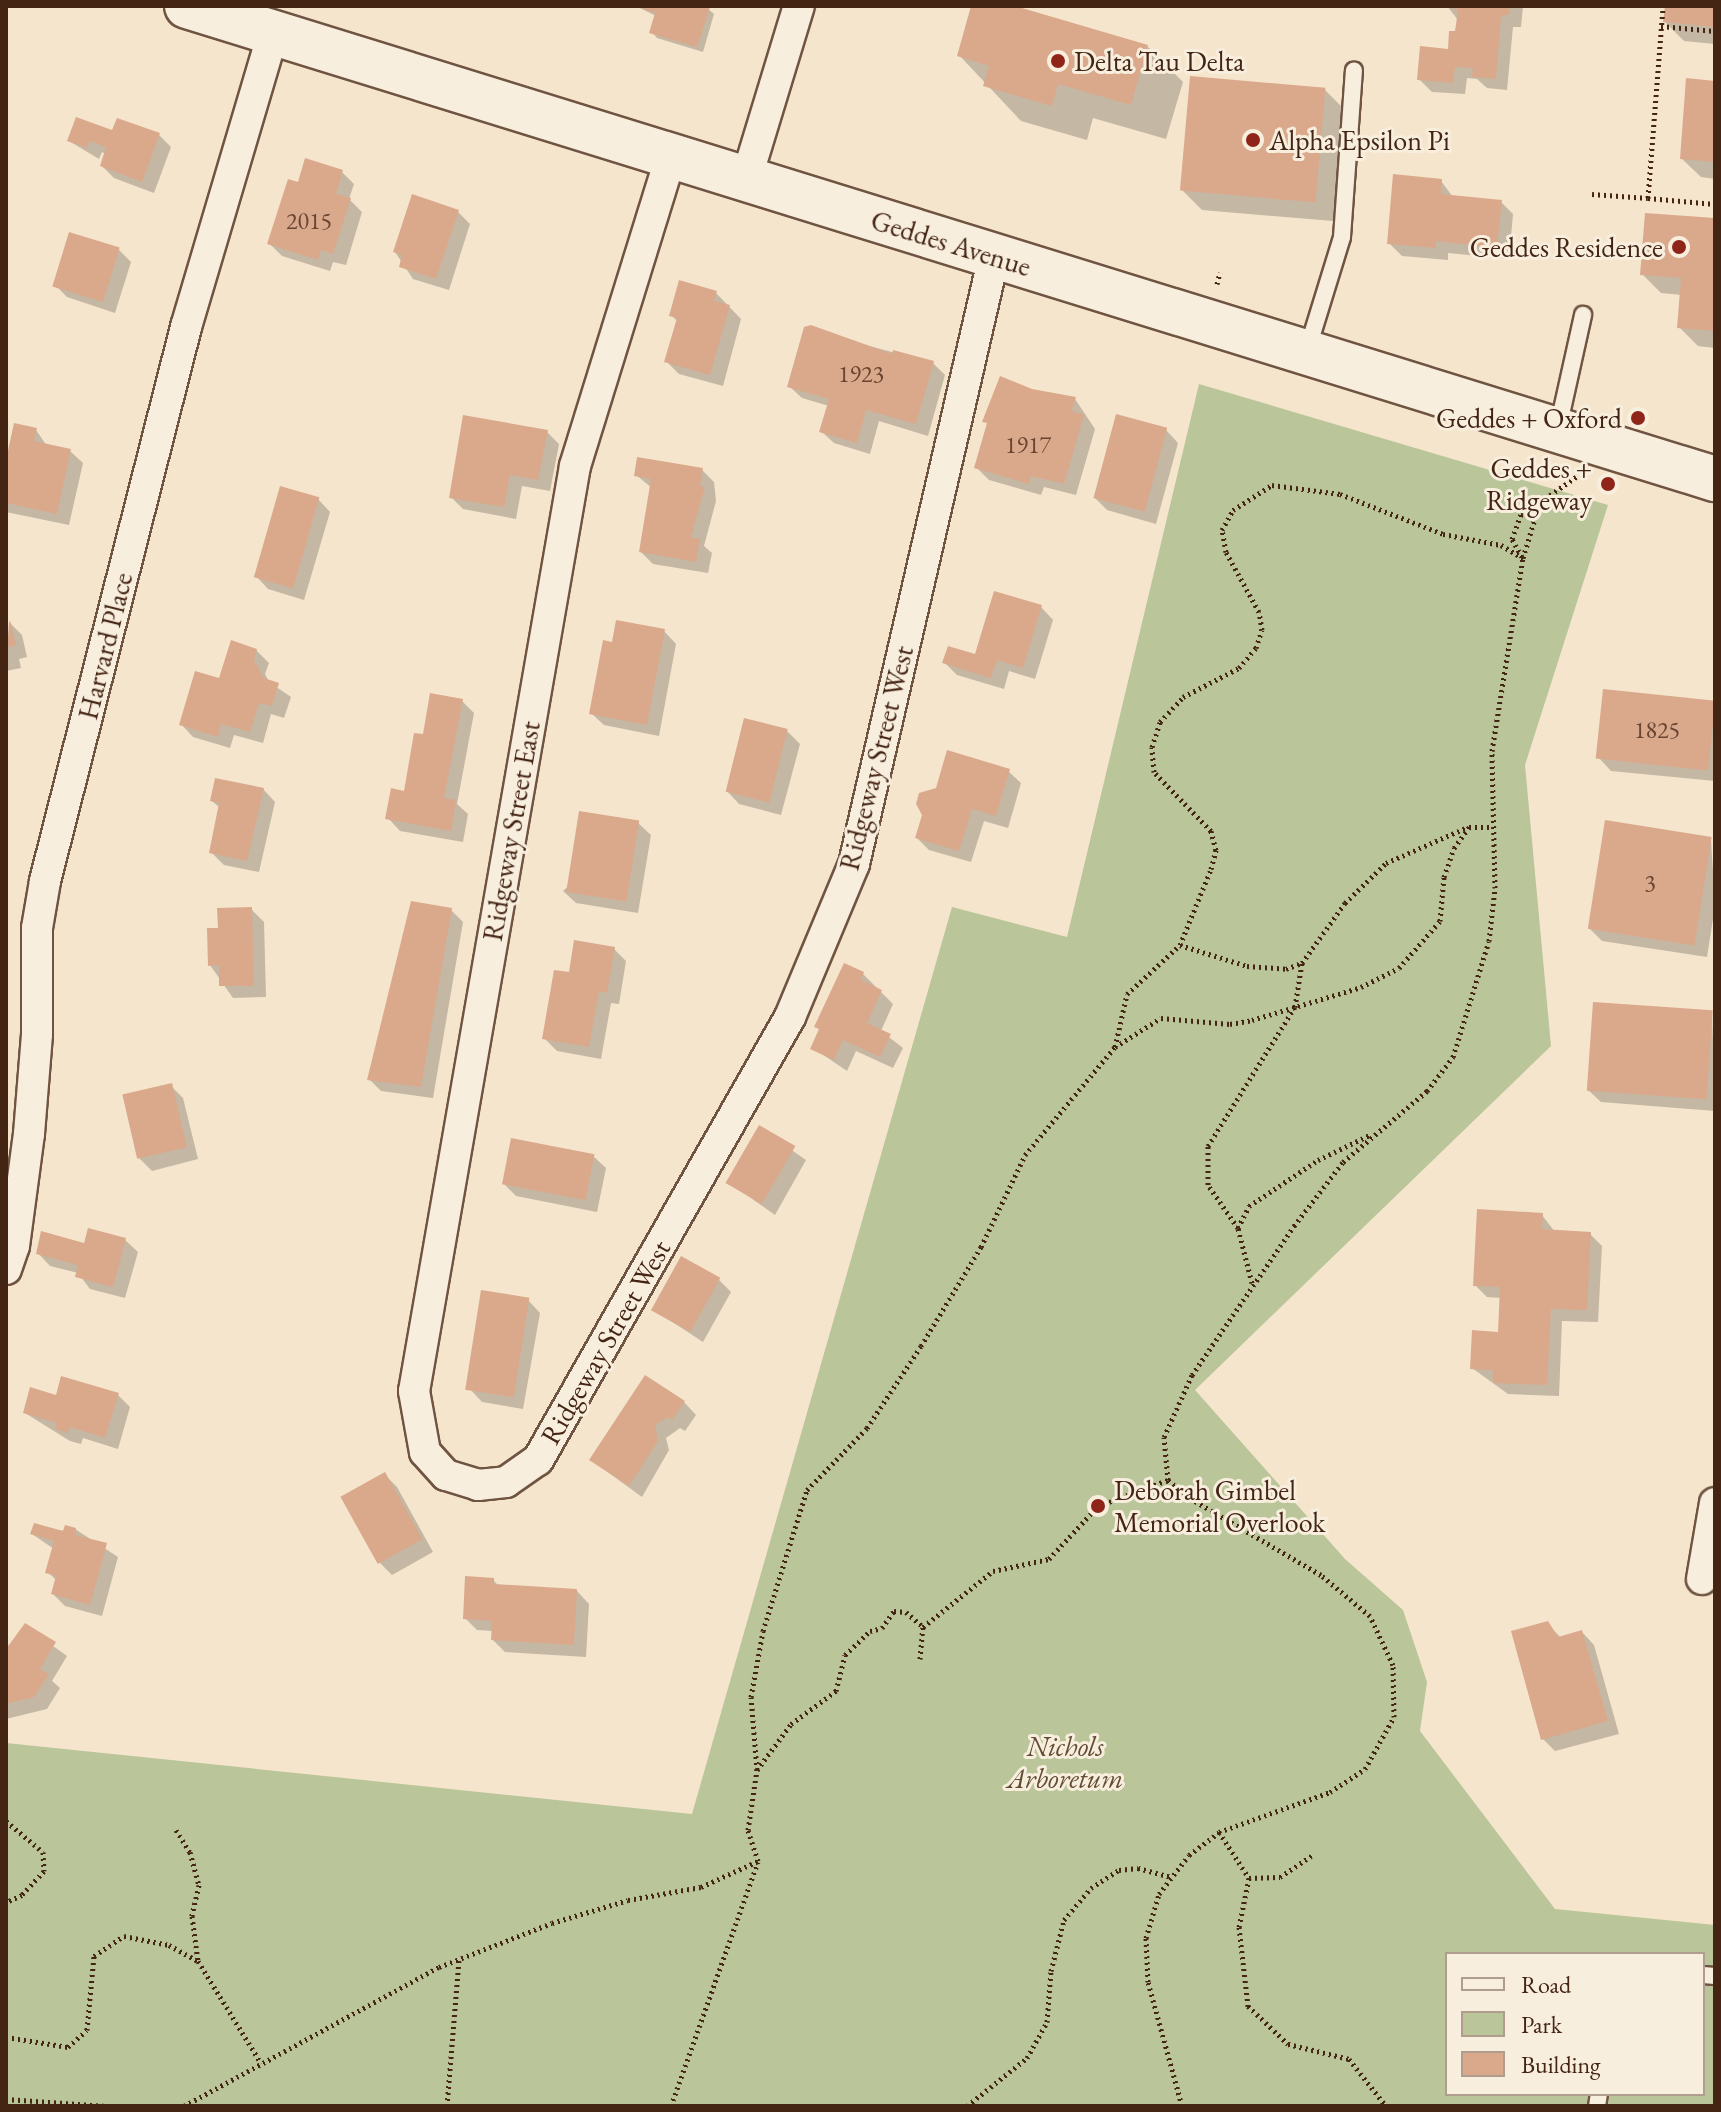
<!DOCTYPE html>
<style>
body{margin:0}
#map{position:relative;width:1721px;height:2112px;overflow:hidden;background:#f5e5cd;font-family:"EB Garamond",serif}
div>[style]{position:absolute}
.green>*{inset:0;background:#bac599}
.shadow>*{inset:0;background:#0003}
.building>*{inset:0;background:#daa98c;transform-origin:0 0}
.path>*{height:5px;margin-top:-2.5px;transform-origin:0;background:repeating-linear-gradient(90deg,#442413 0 2px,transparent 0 6px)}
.roads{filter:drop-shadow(2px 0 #705442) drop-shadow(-2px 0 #705442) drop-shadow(0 2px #705442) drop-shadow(0 -2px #705442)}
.service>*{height:16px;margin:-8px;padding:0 8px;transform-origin:8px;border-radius:8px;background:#f8eede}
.minor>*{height:30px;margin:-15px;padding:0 15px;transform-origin:15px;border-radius:15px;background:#f8eede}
.secondary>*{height:44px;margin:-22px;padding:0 22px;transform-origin:22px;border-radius:22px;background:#f8eede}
.dots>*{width:22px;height:22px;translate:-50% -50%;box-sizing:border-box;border:4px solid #f8eede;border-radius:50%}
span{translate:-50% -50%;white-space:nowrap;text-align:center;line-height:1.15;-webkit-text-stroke:6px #f8eede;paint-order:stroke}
.number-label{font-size:24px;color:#6a4531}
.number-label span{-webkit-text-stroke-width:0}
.poi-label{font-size:28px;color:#442413}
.left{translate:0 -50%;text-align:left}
.right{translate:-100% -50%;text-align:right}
.street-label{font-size:28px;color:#442413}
.park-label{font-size:28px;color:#624c34;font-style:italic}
.frame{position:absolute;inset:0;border:8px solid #442413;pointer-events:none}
.legend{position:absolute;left:1445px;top:1952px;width:260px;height:144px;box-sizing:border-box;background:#f8eede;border:2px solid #b09d8d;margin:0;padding:10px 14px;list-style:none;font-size:24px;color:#442413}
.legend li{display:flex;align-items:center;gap:16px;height:40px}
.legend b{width:40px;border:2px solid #b09d8d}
</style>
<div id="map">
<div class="green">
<div style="clip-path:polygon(evenodd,1199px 384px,1608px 505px,1525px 765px,1551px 1046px,1195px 1390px,1345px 1559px,1403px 1610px,1427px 1682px,1420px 1731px,1555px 1909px,1715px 1925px,1715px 2106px,6px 2106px,6px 1743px,692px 1814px,952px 907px,1067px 937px,1199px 384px,1447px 1954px,1703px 1954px,1703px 2094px,1447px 2094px,1447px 1954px)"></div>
</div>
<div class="shadow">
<div style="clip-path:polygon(636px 6px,708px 9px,714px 14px,703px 52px,657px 38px,652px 32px,656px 16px)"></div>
<div style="clip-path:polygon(974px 6px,1008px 6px,1147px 46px,1183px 82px,1166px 139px,1093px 118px,1087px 140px,1021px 121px,959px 55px)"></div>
<div style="clip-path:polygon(1447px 6px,1523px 6px,1521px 27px,1513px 27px,1507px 90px,1487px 88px,1477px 79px,1467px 78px,1465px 94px,1432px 92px,1419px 79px,1450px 51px,1457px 33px,1458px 20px)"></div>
<div style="clip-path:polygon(1667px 6px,1715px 6px,1715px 44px,1684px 41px,1665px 22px)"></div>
<div style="clip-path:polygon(1715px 83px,1715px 179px,1701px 177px,1682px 159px)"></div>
<div style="clip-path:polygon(1324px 89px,1343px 108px,1333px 221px,1202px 210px,1183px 191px)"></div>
<div style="clip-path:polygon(114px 133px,159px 135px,171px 147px,154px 193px,114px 178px,102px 166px,106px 154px,102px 152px,99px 159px,69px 141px)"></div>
<div style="clip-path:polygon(342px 172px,354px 184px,349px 199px,362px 212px,346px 265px,333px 262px,330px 271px,282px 256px,270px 244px,299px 184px)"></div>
<div style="clip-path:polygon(1441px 181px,1453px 197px,1501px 202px,1513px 214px,1509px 259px,1448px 253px,1448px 260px,1402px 256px,1389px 243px)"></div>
<div style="clip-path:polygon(458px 212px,470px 224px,449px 290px,413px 279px,395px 252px)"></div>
<div style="clip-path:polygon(1715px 220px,1715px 348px,1698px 346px,1679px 327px,1682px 295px,1661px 293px,1642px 274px)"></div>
<div style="clip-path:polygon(119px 250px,131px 262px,115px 313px,67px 297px,55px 285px)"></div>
<div style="clip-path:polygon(716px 293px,741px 319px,723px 386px,679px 374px,666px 361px,678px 322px,671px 315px)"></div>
<div style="clip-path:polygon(806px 329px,933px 363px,945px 375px,928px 436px,879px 421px,870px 454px,834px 443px,821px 431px,829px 406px,802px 398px,789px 386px)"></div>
<div style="clip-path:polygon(1031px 391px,1075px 399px,1095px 429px,1076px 495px,1044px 487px,1041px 495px,989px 480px,976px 467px,988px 425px,985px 421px)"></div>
<div style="clip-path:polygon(36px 430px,47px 446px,70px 451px,83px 463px,69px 525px,6px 512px,6px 462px)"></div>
<div style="clip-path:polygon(1166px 430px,1178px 443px,1156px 524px,1107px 510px,1094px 497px)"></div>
<div style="clip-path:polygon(547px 432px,559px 444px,550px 491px,522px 486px,516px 519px,463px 509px,451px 497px)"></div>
<div style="clip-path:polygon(702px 470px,714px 482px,716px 501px,704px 546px,712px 553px,708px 573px,653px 564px,641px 552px,652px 488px,636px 475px)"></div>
<div style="clip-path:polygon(318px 499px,330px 512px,304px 600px,268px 589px,256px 576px)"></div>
<div style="clip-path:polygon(1041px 607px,1053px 620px,1035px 679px,1009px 671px,1004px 689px,957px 675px,944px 662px,976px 657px)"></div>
<div style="clip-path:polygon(9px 622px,22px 635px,27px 657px,19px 659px,21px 668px,6px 671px)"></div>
<div style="clip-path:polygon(664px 631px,676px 644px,659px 736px,604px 725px,591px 713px,614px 644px)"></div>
<div style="clip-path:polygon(256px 650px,269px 663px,265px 674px,269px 682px,291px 697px,284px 718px,271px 714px,263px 743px,234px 735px,230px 748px,193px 737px,181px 724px)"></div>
<div style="clip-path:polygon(462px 701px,474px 713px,457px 804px,468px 814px,463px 842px,400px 831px,388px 818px,405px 793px,424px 737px)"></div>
<div style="clip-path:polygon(1715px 702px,1715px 781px,1611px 771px,1599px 758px)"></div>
<div style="clip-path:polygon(787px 731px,800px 744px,781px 815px,739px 804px,727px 791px)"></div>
<div style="clip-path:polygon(1008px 771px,1021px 783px,1008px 828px,984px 821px,971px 862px,929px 850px,917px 838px)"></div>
<div style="clip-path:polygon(263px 789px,275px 802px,259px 872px,224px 865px,211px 852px,220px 808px,212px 801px)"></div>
<div style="clip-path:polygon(638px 823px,651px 835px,638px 913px,576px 903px,563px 891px)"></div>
<div style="clip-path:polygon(1711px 839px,1715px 906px,1707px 957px,1602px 941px,1590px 929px)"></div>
<div style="clip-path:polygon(251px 909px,264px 922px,266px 997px,233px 998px,210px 965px,220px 930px)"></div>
<div style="clip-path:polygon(451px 910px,463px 922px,433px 1098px,381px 1091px,369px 1079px)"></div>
<div style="clip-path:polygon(614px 949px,626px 961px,619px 1004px,611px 1003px,601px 1059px,557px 1051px,544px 1038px,571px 974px)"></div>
<div style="clip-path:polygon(845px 965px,863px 974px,893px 1004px,881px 1031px,903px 1048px,893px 1068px,856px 1051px,847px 1071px,813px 1048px)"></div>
<div style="clip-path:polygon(1712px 1012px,1715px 1111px,1601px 1102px,1588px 1090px)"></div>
<div style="clip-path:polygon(171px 1086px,183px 1098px,198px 1159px,152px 1171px,139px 1158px)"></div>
<div style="clip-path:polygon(760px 1128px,806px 1160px,775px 1215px,728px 1182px)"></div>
<div style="clip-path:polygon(593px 1156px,606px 1168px,597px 1212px,516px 1196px,504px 1184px)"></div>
<div style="clip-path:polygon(1542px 1215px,1555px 1232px,1590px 1234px,1602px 1246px,1598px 1322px,1562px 1321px,1559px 1396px,1508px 1394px,1472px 1368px,1500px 1334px,1502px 1298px,1487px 1297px,1475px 1285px)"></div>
<div style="clip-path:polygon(125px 1240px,138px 1252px,125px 1298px,90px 1289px,78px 1273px,50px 1266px,38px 1253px)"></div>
<div style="clip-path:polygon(719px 1280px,731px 1292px,703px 1342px,654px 1310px)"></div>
<div style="clip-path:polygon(528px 1300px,540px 1313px,523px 1409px,482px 1402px,470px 1389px)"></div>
<div style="clip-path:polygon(118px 1395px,130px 1407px,118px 1449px,83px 1438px,81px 1444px,70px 1441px,25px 1413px,57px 1397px)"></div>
<div style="clip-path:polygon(684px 1402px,696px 1415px,685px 1431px,680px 1428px,666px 1438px,669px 1450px,642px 1497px,591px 1460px)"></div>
<div style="clip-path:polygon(385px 1475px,397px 1487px,433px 1552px,392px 1575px,380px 1563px)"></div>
<div style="clip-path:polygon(75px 1529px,118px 1557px,102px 1616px,65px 1606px,53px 1594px,57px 1581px,48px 1572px,54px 1549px,32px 1534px)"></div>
<div style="clip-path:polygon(493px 1580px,500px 1587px,577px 1591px,589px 1604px,586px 1657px,505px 1652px,493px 1640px,493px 1631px,477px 1630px,465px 1618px)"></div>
<div style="clip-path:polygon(1547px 1623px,1561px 1638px,1582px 1632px,1594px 1645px,1619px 1734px,1555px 1751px,1543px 1739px)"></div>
<div style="clip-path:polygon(25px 1626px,67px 1656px,52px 1681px,60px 1688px,47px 1709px,6px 1719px,6px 1651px)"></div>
</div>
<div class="building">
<div style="clip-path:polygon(634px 6px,707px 6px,710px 7px,697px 47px,649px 33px,655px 13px)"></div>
<div style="clip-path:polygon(971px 6px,1015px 6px,1148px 45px,1131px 105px,1058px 84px,1052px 106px,983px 86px,989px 66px,957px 56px)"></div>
<div style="clip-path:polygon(1445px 6px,1510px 6px,1509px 15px,1501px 15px,1496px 79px,1472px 77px,1473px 68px,1455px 67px,1453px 83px,1417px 80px,1420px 46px,1448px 49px,1449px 31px,1455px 31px,1458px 10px)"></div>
<div style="clip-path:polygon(1665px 6px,1715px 6px,1715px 27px,1663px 22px)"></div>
<div style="left:1190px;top:76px;width:136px;height:115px;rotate:5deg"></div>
<div style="clip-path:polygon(1686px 78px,1715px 81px,1715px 162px,1680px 159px)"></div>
<div style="clip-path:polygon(76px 117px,112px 130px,117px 118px,160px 133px,142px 182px,100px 166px,106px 147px,89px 141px,87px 148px,67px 141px)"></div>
<div style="clip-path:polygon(305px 158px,343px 170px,336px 194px,351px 198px,333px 254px,321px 250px,318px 260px,267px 244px,288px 179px,298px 182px)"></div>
<div style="clip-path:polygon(1393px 174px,1442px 179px,1441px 194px,1502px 200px,1497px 248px,1436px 241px,1436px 248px,1387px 244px)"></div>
<div style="clip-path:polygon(412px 194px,459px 210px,436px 279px,399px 267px,402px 255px,393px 252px)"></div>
<div style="clip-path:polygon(1645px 213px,1715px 218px,1715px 331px,1677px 328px,1681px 278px,1640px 275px)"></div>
<div style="left:69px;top:232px;width:53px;height:57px;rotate:17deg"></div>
<div style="clip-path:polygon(679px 280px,717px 291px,714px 301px,730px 305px,710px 375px,664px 362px,677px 318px,669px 316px)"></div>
<div style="clip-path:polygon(811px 325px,892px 354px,893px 350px,934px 361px,916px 424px,866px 410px,857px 443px,819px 432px,829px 399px,787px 387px,804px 327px)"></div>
<div style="clip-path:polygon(1000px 376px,1032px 389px,1076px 397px,1072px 411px,1084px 415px,1064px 484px,1031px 476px,1029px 484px,974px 468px,987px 423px,982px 422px)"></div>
<div style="left:1116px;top:414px;width:53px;height:87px;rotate:15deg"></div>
<div style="clip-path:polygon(463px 415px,548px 430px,538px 480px,510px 475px,504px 507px,449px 498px)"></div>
<div style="clip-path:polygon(14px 423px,37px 428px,34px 441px,71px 449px,57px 514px,6px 503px,6px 460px)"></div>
<div style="clip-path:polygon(637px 457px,703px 468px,700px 486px,705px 487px,691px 537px,700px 539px,696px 562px,639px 552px,651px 479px,634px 476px)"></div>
<div style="left:280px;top:486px;width:41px;height:95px;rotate:16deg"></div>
<div style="clip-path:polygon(994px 591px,1042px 605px,1023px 668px,997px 660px,991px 678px,942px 663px,948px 646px,975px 654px)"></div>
<div style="clip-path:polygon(10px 620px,16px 645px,8px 647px,6px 657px)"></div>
<div style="clip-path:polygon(616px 620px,665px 629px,647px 725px,589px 714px,603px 640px,612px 642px)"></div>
<div style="clip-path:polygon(231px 640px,257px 649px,254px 660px,264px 678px,279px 683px,272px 706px,259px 703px,250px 732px,221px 724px,218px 737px,179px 725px,195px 671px,219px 678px)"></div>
<div style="left:1603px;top:689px;width:113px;height:70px;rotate:6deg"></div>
<div style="clip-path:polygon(430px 693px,463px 699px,444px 798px,456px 800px,451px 831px,385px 819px,391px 788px,404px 791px,414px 733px,423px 734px)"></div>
<div style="left:744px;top:718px;width:45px;height:76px;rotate:14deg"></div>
<div style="clip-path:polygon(947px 750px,1010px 769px,996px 816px,972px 809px,959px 851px,915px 838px,922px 815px,916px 804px,919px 793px,936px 788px)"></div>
<div style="clip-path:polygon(215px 778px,264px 788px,247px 861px,209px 853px,219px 803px,210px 801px)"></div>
<div style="left:579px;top:811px;width:61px;height:82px;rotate:9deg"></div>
<div style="left:1605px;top:820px;width:108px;height:110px;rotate:9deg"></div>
<div style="clip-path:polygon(411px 901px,452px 908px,421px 1087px,367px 1080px)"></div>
<div style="clip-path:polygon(252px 907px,254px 986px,219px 986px,219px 965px,208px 966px,207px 928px,218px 928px,217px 908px)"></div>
<div style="clip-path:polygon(574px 940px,615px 947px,607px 993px,599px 991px,589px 1047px,542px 1039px,554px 970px,569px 972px)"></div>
<div style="clip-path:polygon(844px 963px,864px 972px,861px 980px,882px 990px,867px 1023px,891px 1034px,880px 1057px,843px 1040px,834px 1060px,810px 1049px,819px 1029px,814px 1027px)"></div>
<div style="left:1593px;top:1002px;width:120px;height:89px;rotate:4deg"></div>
<div style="left:172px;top:1083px;width:66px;height:51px;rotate:77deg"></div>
<div style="left:759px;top:1125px;width:42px;height:67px;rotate:30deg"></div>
<div style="left:511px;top:1138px;width:85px;height:47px;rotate:11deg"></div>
<div style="clip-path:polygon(1477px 1209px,1543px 1213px,1542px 1229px,1591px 1232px,1587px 1310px,1551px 1309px,1547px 1385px,1493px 1383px,1493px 1370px,1470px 1369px,1472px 1330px,1498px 1332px,1500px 1287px,1473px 1286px)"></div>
<div style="clip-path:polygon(88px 1228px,126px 1238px,113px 1287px,75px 1277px,78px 1265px,36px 1254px,41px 1231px,84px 1243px)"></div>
<div style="left:681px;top:1256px;width:45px;height:62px;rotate:29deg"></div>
<div style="left:481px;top:1290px;width:49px;height:101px;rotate:9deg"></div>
<div style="clip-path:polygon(645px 1375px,685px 1401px,672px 1420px,667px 1417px,655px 1425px,658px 1441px,629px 1486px,589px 1460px)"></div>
<div style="clip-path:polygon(61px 1376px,119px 1393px,105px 1438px,70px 1427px,68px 1433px,55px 1429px,57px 1423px,23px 1413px,30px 1387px,56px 1395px)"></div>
<div style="left:385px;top:1472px;width:77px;height:51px;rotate:61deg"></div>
<div style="clip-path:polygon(34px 1523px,63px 1531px,65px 1525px,76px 1528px,75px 1535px,107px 1543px,90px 1605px,51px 1594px,56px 1576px,45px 1573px,54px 1541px,30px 1534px)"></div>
<div style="clip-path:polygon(465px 1576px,494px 1578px,494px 1584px,577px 1589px,574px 1645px,491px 1640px,492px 1621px,463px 1619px)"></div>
<div style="clip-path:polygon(1548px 1621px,1558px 1637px,1582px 1630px,1608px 1721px,1541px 1740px,1511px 1631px)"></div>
<div style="clip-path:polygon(25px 1623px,56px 1642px,40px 1669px,49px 1674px,34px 1697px,6px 1704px,6px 1649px)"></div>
</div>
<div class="path">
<div style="left:1661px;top:26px;width:54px;rotate:5.3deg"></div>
<div style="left:1592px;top:194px;width:56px;rotate:4.1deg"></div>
<div style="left:1648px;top:198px;width:193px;rotate:-85.5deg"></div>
<div style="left:1648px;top:198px;width:67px;rotate:5.1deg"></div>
<div style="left:1217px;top:284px;width:12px;rotate:-76deg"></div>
<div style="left:1522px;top:557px;width:21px;rotate:-119deg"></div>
<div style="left:1512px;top:539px;width:27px;rotate:-70deg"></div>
<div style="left:1521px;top:514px;width:16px;rotate:-11deg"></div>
<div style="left:1180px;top:945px;width:70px;rotate:17.4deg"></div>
<div style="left:1247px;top:966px;width:39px;rotate:4deg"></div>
<div style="left:1286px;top:969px;width:17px;rotate:-21deg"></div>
<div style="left:1302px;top:963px;width:74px;rotate:-54.4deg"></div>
<div style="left:1345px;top:903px;width:57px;rotate:-44.3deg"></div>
<div style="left:1386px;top:863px;width:90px;rotate:-23.7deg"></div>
<div style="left:1115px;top:1047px;width:54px;rotate:-32.2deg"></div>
<div style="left:1161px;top:1018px;width:69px;rotate:5deg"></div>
<div style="left:1230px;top:1024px;width:22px;rotate:-10deg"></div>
<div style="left:1252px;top:1020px;width:114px;rotate:-16.8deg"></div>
<div style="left:1361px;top:987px;width:42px;rotate:-26.6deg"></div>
<div style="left:1399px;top:968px;width:62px;rotate:-48.9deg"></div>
<div style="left:1440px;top:921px;width:44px;rotate:-84.8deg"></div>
<div style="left:1444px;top:877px;width:31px;rotate:-71deg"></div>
<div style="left:1454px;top:848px;width:26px;rotate:-54deg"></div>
<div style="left:1469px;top:827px;width:24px"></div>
<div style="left:1238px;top:1228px;width:52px;rotate:-124.9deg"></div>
<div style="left:1208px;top:1185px;width:39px;rotate:-90deg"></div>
<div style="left:1208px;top:1146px;width:164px;rotate:-58deg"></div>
<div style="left:1295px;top:1007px;width:45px;rotate:-81deg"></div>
<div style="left:1252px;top:1283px;width:57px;rotate:-104.3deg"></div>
<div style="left:1238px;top:1228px;width:25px;rotate:-63deg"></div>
<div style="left:1249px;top:1206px;width:83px;rotate:-33.7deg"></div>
<div style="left:1318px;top:1160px;width:58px;rotate:-25.7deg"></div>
<div style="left:920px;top:1659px;width:32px;rotate:-85deg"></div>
<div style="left:757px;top:1770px;width:57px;rotate:-53.5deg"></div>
<div style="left:791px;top:1724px;width:56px;rotate:-36.3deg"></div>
<div style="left:836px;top:1691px;width:37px;rotate:-76deg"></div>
<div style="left:845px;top:1655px;width:35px;rotate:-44deg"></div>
<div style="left:870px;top:1631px;width:12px;rotate:-14deg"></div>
<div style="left:882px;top:1628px;width:21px;rotate:-55deg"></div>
<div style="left:894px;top:1611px;width:12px;rotate:5deg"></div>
<div style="left:906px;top:1612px;width:23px;rotate:41deg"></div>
<div style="left:923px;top:1627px;width:90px;rotate:-38.7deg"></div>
<div style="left:993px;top:1571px;width:57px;rotate:-12.1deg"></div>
<div style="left:1049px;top:1559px;width:72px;rotate:-47.2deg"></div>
<div style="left:1098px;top:1506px;width:75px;rotate:-20.4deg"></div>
<div style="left:6px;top:1821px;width:48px;rotate:40deg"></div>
<div style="left:43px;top:1852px;width:19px;rotate:87deg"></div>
<div style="left:44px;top:1871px;width:33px;rotate:133deg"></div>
<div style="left:22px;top:1895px;width:17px;rotate:156deg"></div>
<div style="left:176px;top:1830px;width:26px;rotate:58deg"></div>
<div style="left:190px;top:1852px;width:34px;rotate:75deg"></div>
<div style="left:199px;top:1885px;width:32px;rotate:103deg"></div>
<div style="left:192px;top:1916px;width:45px;rotate:82.4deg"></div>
<div style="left:198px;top:1961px;width:120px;rotate:58.3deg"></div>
<div style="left:1219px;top:1832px;width:55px;rotate:56.9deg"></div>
<div style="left:1249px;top:1878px;width:50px;rotate:101.5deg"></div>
<div style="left:1239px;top:1927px;width:80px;rotate:83.5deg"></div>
<div style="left:1248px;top:2006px;width:55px;rotate:43.5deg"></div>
<div style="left:1288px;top:2044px;width:63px;rotate:13.8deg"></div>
<div style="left:1349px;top:2059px;width:60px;rotate:51.8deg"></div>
<div style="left:1249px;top:1878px;width:31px;rotate:-2deg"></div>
<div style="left:1280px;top:1877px;width:41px;rotate:-34.1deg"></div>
<div style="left:6px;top:2037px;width:63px;rotate:9.2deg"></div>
<div style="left:68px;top:2047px;width:25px;rotate:-42deg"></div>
<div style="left:87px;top:2030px;width:74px;rotate:-84.6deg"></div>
<div style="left:94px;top:1956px;width:36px;rotate:-34deg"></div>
<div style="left:124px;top:1936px;width:46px;rotate:11.3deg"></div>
<div style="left:169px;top:1945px;width:33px;rotate:29deg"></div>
<div style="left:6px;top:2099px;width:101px;rotate:4deg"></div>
<div style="left:184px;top:2106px;width:290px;rotate:-28.6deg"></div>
<div style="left:439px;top:1967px;width:121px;rotate:-21.3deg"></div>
<div style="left:552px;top:1923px;width:79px;rotate:-16.8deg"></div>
<div style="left:628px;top:1900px;width:74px;rotate:-10.1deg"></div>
<div style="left:701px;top:1887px;width:63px;rotate:-24.5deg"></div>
<div style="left:758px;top:1861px;width:33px;rotate:-108deg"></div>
<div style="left:748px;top:1830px;width:61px;rotate:-81.5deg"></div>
<div style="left:757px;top:1770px;width:73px;rotate:-94.7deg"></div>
<div style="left:751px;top:1697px;width:67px;rotate:-79.7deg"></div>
<div style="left:763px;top:1631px;width:148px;rotate:-72.7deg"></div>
<div style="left:807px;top:1490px;width:86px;rotate:-45.9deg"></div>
<div style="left:867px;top:1428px;width:98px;rotate:-56.6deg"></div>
<div style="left:921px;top:1346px;width:116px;rotate:-58.8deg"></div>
<div style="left:981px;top:1247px;width:102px;rotate:-64.4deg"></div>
<div style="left:1025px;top:1155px;width:141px;rotate:-50.2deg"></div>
<div style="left:1115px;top:1047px;width:54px;rotate:-77.2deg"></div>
<div style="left:1127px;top:994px;width:72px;rotate:-42.8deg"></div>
<div style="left:1180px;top:945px;width:82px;rotate:-67.8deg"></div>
<div style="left:1211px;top:869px;width:20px;rotate:-75deg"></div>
<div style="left:1216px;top:850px;width:20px;rotate:-105deg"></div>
<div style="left:1211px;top:831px;width:82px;rotate:-134deg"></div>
<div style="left:1154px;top:772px;width:25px;rotate:-95deg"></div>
<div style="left:1152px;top:747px;width:26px;rotate:-72deg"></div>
<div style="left:1160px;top:722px;width:34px;rotate:-47deg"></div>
<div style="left:1183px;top:697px;width:63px;rotate:-27.4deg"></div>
<div style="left:1239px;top:668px;width:26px;rotate:-50deg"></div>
<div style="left:1256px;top:648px;width:19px;rotate:-72deg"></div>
<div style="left:1262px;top:630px;width:18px;rotate:-99deg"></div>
<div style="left:1259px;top:612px;width:68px;rotate:-118.8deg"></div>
<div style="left:1226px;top:552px;width:22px;rotate:-100deg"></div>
<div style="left:1222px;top:530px;width:23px;rotate:-61deg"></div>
<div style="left:1233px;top:510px;width:46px;rotate:-32.7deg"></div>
<div style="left:1272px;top:485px;width:69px;rotate:7.5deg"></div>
<div style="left:1340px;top:494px;width:110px;rotate:21.2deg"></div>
<div style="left:1443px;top:534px;width:59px;rotate:10.7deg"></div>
<div style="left:1501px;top:545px;width:26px;rotate:31deg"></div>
<div style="left:447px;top:2106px;width:146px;rotate:-85.3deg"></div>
<div style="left:671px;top:2106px;width:259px;rotate:-70.4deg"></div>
<div style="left:967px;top:2106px;width:77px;rotate:-38.7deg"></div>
<div style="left:1027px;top:2058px;width:41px;rotate:-60.9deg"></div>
<div style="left:1047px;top:2022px;width:51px;rotate:-85.5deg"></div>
<div style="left:1051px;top:1971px;width:53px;rotate:-75.7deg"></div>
<div style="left:1064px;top:1920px;width:42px;rotate:-49.8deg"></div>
<div style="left:1091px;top:1888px;width:33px;rotate:-33deg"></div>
<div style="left:1119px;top:1870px;width:19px;rotate:-6deg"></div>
<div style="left:1138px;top:1868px;width:35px;rotate:15deg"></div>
<div style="left:1182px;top:2106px;width:129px;rotate:-105.3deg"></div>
<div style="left:1148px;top:1982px;width:44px;rotate:-92.6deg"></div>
<div style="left:1146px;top:1938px;width:46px;rotate:-73.5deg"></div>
<div style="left:1159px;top:1894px;width:49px;rotate:-52.4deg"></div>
<div style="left:1189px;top:1855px;width:38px;rotate:-37deg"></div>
<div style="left:1219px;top:1832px;width:118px;rotate:-19.8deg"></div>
<div style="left:1330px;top:1792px;width:42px;rotate:-33.3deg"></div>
<div style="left:1365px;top:1769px;width:60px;rotate:-60.9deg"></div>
<div style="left:1394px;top:1717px;width:52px;rotate:-91.1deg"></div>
<div style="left:1393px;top:1665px;width:54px;rotate:-115.1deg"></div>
<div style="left:1370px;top:1616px;width:64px;rotate:-140.1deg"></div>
<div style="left:1321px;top:1575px;width:154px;rotate:-149.6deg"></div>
<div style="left:1188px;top:1497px;width:26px;rotate:-140deg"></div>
<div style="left:1168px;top:1480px;width:43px;rotate:-95.3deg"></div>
<div style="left:1164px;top:1437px;width:68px;rotate:-65.7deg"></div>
<div style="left:1192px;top:1375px;width:181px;rotate:-55.6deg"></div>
<div style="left:1294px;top:1226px;width:81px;rotate:-52.6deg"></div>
<div style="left:1343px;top:1162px;width:110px;rotate:-40.2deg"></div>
<div style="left:1427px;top:1091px;width:43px;rotate:-52.6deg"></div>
<div style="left:1453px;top:1057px;width:121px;rotate:-72.8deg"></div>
<div style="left:1489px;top:941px;width:53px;rotate:-83.5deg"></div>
<div style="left:1495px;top:888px;width:137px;rotate:-91.3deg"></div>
<div style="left:1492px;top:751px;width:195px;rotate:-80.9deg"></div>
<div style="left:1523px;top:558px;width:59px;rotate:-73.1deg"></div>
<div style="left:1540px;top:502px;width:44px;rotate:-34.8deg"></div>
</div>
<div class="roads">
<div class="service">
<div style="left:1307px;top:351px;width:119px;rotate:-72.9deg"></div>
<div style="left:1342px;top:237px;width:167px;rotate:-85.9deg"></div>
<div style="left:1558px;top:428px;width:116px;rotate:-77.5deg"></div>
<div style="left:1703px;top:1975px;width:12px;rotate:5deg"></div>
<div style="left:1597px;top:2106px;width:12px;rotate:-81deg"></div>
</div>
<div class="minor">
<div style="left:671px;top:156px;width:325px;rotate:107.2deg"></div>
<div style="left:575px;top:466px;width:939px;rotate:99.87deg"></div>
<div style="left:414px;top:1391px;width:62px;rotate:79.8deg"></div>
<div style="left:425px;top:1452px;width:31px;rotate:48deg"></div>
<div style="left:446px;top:1475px;width:34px;rotate:17deg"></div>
<div style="left:478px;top:1485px;width:28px;rotate:-6deg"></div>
<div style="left:506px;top:1482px;width:39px;rotate:-35deg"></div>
<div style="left:538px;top:1460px;width:510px;rotate:-60.37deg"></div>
<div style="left:790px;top:1017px;width:166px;rotate:-67.3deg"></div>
<div style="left:854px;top:864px;width:624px;rotate:-77.03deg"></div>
<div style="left:746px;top:180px;width:182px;rotate:-73.1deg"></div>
<div style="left:6px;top:1269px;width:24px;rotate:-71deg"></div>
<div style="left:14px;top:1246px;width:113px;rotate:-82.4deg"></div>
<div style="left:29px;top:1134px;width:100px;rotate:-85.4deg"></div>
<div style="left:37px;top:1034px;width:106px;rotate:-90deg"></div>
<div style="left:37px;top:928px;width:48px;rotate:-80.3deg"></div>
<div style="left:45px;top:881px;width:572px;rotate:-75.72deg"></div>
<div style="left:186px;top:327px;width:306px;rotate:-73.5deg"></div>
<div style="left:1702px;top:1579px;width:77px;rotate:-80.3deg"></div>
</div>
<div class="secondary">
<div style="left:187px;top:6px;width:1600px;rotate:17.2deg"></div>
</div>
</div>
<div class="dots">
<div style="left:1058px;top:61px;background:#8f2418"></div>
<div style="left:1253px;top:140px;background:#8f2418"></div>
<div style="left:1679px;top:247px;background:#8f2418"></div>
<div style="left:1638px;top:418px;background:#8f2418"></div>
<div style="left:1608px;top:484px;background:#8f2418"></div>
<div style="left:1098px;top:1506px;background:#8f2418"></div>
</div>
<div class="number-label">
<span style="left:309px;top:221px">2015</span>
<span style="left:861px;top:374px">1923</span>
<span style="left:1028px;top:445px">1917</span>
<span style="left:1657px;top:730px">1825</span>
<span style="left:1650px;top:883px">3</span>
</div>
<div class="poi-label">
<span class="left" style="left:1074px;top:61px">Delta Tau Delta</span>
<span class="left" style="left:1269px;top:140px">Alpha Epsilon Pi</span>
<span class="right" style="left:1663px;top:247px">Geddes Residence</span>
<span class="right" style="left:1622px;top:418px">Geddes + Oxford</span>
<span class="right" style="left:1592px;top:484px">Geddes +<br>Ridgeway</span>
<span class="left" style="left:1114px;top:1506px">Deborah Gimbel<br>Memorial Overlook</span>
</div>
<div class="street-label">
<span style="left:951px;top:243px;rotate:17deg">Geddes Avenue</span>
<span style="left:105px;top:646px;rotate:-76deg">Harvard Place</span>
<span style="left:876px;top:758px;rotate:-76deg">Ridgeway Street West</span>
<span style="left:511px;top:831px;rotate:-80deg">Ridgeway Street East</span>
<span style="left:605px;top:1342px;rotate:-60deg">Ridgeway Street West</span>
</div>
<div class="park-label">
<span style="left:1065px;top:1762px">Nichols<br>Arboretum</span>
</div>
<div class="frame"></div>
<ul class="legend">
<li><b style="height:10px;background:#f8eede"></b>Road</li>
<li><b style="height:22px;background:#bac599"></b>Park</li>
<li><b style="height:22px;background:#daa98c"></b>Building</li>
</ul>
</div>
